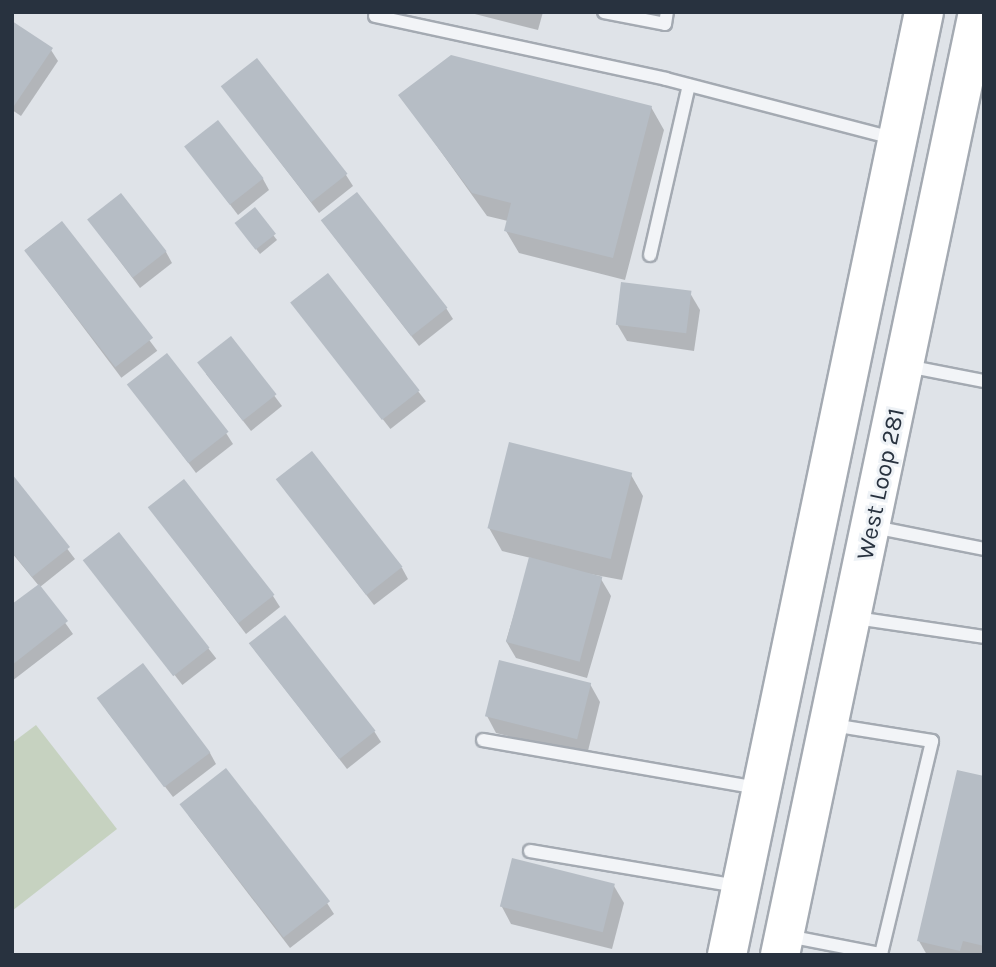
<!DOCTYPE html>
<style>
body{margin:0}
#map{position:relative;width:996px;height:967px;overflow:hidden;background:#dfe3e8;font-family:Karla,sans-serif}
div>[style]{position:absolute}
.green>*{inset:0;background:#c6d2c0}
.shadow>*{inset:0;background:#0003;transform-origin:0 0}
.building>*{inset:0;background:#b6bdc5;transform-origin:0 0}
.roads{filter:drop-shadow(2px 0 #a4aab2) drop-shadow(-2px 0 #a4aab2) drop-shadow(0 2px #a4aab2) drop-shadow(0 -2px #a4aab2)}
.lane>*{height:12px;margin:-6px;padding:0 6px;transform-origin:6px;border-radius:6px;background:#f2f4f7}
.highway>*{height:38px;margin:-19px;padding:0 19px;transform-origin:19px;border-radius:19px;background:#fff}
span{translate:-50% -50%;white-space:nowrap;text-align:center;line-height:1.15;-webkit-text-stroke:6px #eef2f6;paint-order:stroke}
.street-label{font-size:24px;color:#28323f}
.frame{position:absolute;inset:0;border:14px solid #28323f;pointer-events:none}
</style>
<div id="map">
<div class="green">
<div style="clip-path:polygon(36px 725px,117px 829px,12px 911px,12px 743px)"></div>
</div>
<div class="shadow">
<div style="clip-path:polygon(467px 12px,543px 12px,538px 30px)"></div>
<div style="clip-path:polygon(12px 23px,51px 50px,58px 61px,21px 116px,12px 110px)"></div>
<div style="clip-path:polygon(223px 87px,346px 175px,353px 186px,319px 213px)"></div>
<div style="clip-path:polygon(401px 96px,651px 107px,664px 130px,625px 280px,519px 253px,506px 231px,508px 221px,487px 216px)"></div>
<div style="clip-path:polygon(186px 147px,263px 179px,269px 190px,238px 215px)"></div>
<div style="clip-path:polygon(254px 210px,277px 240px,260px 254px,240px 228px)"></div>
<div style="clip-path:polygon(89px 220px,166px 252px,172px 263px,140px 288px)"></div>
<div style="clip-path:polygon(322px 221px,446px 308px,453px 319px,419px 346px)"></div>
<div style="left:61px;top:223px;width:160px;height:45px;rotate:53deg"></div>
<div style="left:328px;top:276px;width:159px;height:45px;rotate:52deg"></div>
<div style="clip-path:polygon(690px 293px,700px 310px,694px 351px,627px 341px,617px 324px)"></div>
<div style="clip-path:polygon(231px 338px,282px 406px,251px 431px,206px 374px)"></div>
<div style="clip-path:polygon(129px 384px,226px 433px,233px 444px,196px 473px)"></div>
<div style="clip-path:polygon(630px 473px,643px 496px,622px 580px,574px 571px,601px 579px,611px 596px,587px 678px,516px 658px,506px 641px,531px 558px,502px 551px,489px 528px)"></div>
<div style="clip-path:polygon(12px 476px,75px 559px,40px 587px,73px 634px,12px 681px,12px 606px,39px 586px,12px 553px)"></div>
<div style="clip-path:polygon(278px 480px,402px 568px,408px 579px,374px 605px)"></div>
<div style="clip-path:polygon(150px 508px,273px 596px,280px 607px,246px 634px)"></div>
<div style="left:119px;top:534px;width:158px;height:43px;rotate:52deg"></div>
<div style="clip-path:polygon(250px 644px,374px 731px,381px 742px,347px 769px)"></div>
<div style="clip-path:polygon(590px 684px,600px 702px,587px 755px,496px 733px,487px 716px)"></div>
<div style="clip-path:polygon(106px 710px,210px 753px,216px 764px,173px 797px)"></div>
<div style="clip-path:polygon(984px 778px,984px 955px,927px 955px,919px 941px)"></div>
<div style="clip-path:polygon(188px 815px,327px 903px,334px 914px,290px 948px)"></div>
<div style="clip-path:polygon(614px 886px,624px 903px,612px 949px,511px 924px,502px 907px)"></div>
</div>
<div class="building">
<div style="clip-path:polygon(12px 21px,53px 48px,14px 106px,12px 104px)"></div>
<div style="clip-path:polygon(451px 55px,652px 106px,613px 258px,504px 231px,511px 203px,472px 193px,398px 95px)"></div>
<div style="left:257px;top:58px;width:147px;height:46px;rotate:52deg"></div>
<div style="left:218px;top:120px;width:74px;height:43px;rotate:52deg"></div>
<div style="left:357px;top:192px;width:147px;height:46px;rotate:52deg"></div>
<div style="left:121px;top:193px;width:74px;height:43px;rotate:52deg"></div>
<div style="left:255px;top:207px;width:34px;height:26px;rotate:52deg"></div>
<div style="left:62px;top:221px;width:148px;height:48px;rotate:52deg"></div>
<div style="left:328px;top:273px;width:149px;height:48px;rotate:52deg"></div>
<div style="left:621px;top:282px;width:71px;height:43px;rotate:7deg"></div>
<div style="left:231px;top:336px;width:74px;height:43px;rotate:52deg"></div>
<div style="left:167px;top:353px;width:100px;height:51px;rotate:52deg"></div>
<div style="left:509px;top:442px;width:127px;height:89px;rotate:14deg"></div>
<div style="left:312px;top:451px;width:147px;height:46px;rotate:52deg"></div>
<div style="clip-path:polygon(12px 474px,70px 547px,32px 577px,12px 552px)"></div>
<div style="left:184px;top:479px;width:147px;height:46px;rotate:52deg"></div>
<div style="left:119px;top:532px;width:147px;height:46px;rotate:52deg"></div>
<div style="left:529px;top:557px;width:76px;height:88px;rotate:15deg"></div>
<div style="clip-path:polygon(39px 584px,68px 621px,12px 665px,12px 604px)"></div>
<div style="left:285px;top:615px;width:147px;height:46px;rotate:52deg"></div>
<div style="left:499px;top:660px;width:95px;height:58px;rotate:14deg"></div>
<div style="left:143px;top:663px;width:112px;height:58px;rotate:53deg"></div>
<div style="left:226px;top:768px;width:169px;height:59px;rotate:52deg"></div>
<div style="clip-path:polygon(957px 770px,984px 776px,984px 946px,963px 941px,960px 951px,917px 941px)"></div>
<div style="left:512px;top:858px;width:106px;height:50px;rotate:14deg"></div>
</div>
<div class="roads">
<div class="lane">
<div style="left:604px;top:12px;width:62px;rotate:11.1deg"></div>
<div style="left:665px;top:24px;width:12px;rotate:-81deg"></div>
<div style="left:375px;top:16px;width:298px;rotate:12.2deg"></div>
<div style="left:666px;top:79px;width:235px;rotate:14.6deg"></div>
<div style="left:650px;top:255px;width:174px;rotate:-77.1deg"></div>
<div style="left:907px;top:366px;width:78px;rotate:11deg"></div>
<div style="left:874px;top:527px;width:112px;rotate:11.3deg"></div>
<div style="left:856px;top:618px;width:129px;rotate:8.4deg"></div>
<div style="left:483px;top:740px;width:278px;rotate:9.9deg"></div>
<div style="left:530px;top:851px;width:210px;rotate:9.6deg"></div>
<div style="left:788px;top:936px;width:95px;rotate:11deg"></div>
<div style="left:881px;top:954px;width:219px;rotate:-76.5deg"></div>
<div style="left:932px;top:741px;width:101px;rotate:-170.9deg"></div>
</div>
<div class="highway">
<div style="left:727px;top:955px;width:963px;rotate:-78.2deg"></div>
<div style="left:780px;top:955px;width:964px;rotate:-78.14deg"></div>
</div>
</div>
<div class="street-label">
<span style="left:881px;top:484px;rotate:-78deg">West Loop 281</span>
</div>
<div class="frame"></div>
</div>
